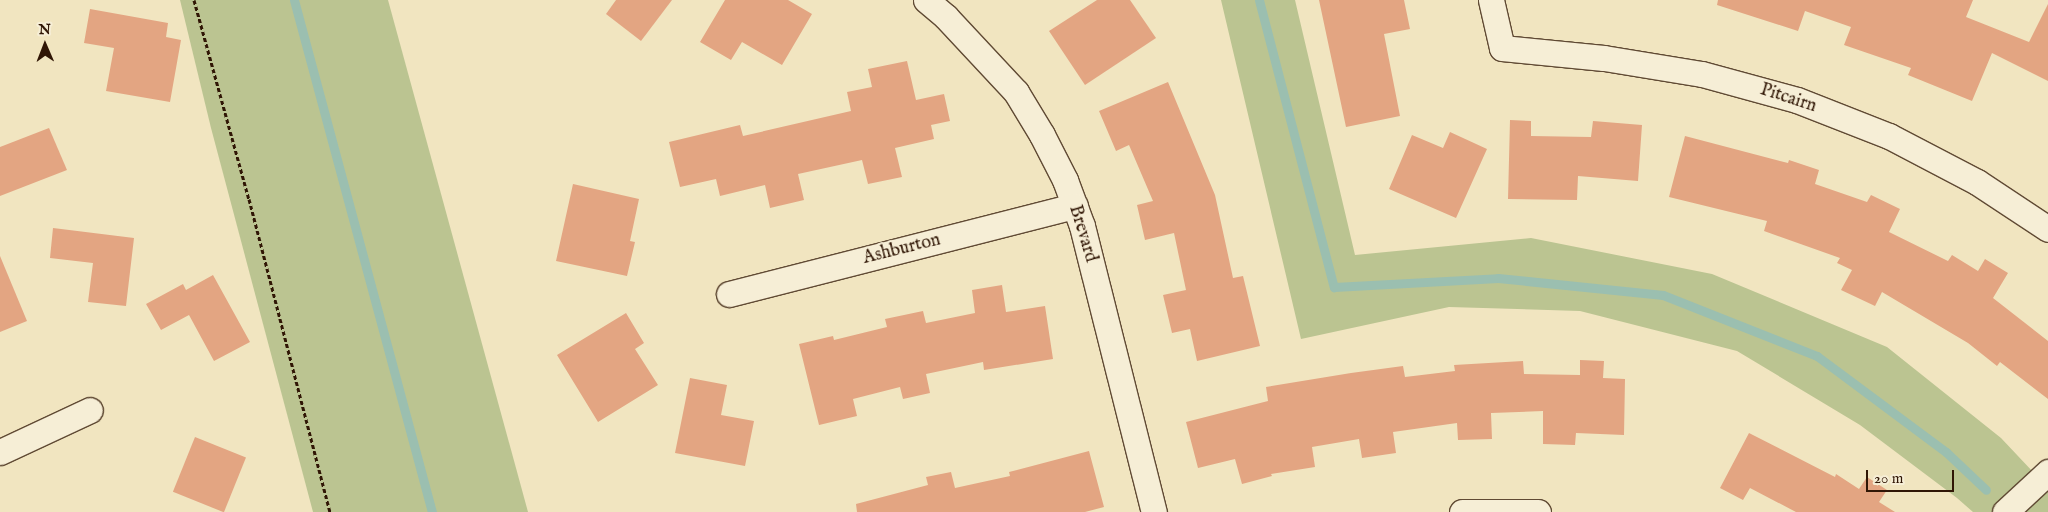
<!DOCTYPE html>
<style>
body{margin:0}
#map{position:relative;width:2048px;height:512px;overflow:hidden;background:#f1e5c0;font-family:"IM FELL English",serif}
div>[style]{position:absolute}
.green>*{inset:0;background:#bbc491}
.stream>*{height:9px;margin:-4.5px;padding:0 4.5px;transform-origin:4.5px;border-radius:4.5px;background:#9bbfb0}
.building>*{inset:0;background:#e3a582;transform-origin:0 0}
.path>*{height:3px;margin-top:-1.5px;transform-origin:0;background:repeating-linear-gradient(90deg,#301605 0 4px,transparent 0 6.5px)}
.roads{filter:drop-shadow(1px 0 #604a34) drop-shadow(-1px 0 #604a34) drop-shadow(0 1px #604a34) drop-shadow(0 -1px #604a34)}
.street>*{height:25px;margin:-12.5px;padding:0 12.5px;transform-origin:12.5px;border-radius:12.5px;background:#f6eed6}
span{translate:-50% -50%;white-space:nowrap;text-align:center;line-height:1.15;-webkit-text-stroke:4px #f6eed6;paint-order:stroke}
.street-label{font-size:18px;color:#301605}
.north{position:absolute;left:20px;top:20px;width:50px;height:50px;-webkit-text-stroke:4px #f6eed6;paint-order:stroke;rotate:359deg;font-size:14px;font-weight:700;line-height:20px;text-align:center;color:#301605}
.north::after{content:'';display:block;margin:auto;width:18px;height:22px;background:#301605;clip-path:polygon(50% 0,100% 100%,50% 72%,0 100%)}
.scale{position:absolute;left:1866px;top:470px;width:88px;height:22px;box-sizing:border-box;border:2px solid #301605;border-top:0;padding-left:6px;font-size:15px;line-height:18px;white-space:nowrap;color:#301605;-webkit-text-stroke:4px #f6eed6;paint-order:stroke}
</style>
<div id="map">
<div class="green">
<div style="clip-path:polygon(180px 0,388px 0,528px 512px,313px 512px,211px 128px)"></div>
<div style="clip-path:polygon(1221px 0,1295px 0,1355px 255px,1531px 238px,1712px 274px,1887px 347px,2001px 438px,2048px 488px,2048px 512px,1973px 512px,1957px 498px,1860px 425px,1737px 351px,1580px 311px,1449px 307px,1301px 339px)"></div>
</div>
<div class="stream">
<div style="left:294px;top:0;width:530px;rotate:74.92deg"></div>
<div style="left:1259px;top:0;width:297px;rotate:75.4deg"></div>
<div style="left:1334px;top:287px;width:164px;rotate:-3.1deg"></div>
<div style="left:1498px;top:278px;width:166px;rotate:5.9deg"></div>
<div style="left:1663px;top:295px;width:166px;rotate:21.6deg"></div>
<div style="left:1817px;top:356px;width:161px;rotate:36.7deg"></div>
<div style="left:1946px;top:452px;width:55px;rotate:43.5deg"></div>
</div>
<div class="building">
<div style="clip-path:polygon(616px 0,672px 0,641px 41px,606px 14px)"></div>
<div style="clip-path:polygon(725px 0,788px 0,812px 14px,782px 65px,742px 42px,731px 60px,700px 42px)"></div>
<div style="clip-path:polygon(1097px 0,1130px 0,1156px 38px,1085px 85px,1049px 31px)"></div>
<div style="clip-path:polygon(1319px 0,1404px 0,1410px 29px,1384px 34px,1400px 116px,1346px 127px)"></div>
<div style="clip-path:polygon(1718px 0,1973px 0,1966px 17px,2029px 42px,2048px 4px,2048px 81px,1992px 53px,1972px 101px,1908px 75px,1911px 68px,1844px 45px,1851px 27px,1805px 11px,1798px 31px,1717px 5px)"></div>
<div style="clip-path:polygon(90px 9px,168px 23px,166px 37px,181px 40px,170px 102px,106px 91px,114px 48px,84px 43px)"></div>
<div style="clip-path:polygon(907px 61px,916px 100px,944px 94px,950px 121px,931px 125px,934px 139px,895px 148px,902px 177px,868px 184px,862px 160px,798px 174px,804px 200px,770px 208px,765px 185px,720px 196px,716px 179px,680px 187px,669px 142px,740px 125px,743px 136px,851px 111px,847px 92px,872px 87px,868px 69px)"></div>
<div style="clip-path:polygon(1168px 82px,1215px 195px,1233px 278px,1243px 276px,1260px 346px,1197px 361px,1190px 329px,1172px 333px,1163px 295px,1186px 290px,1174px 233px,1145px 240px,1137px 205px,1153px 201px,1129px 145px,1116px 151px,1099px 111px)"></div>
<div style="clip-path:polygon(1510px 120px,1531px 121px,1531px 136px,1591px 137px,1593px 121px,1642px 125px,1638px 181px,1578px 176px,1577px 200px,1508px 199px)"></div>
<div style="clip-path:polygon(49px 128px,67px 170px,0 196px,0 147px)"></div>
<div style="clip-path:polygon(1450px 132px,1487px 149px,1456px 218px,1389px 189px,1412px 135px,1443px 148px)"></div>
<div style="clip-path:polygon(1685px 136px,1788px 163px,1789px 160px,1819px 170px,1815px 184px,1867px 202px,1871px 195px,1900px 209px,1889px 232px,1948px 261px,1952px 255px,1978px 271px,1985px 259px,2008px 273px,1993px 298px,2048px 341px,2048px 399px,2000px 362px,1997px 366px,1968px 343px,1882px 292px,1875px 306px,1841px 290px,1852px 270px,1837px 263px,1840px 258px,1764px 231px,1767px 221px,1669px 197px)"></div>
<div style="clip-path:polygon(573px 184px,639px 199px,630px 241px,635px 242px,627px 276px,556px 261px)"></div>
<div style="clip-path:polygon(53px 228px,134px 238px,126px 306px,88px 302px,93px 263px,50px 258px)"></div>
<div style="clip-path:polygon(0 256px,27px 321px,0 332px)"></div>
<div style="clip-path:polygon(213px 275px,250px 342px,214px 361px,189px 315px,161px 330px,146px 304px,183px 284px,186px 290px)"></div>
<div style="clip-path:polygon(1002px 285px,1006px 312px,1045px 306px,1053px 359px,984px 370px,983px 362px,926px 374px,930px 393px,903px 399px,900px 387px,853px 399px,857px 416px,819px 425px,799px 344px,833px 336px,834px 340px,887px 327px,885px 319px,923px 311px,926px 323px,975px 313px,972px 290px)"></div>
<div style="clip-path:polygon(626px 313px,644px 343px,635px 349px,658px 385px,598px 422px,557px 355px)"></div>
<div style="clip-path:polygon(1580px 360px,1604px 361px,1603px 378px,1625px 379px,1624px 435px,1576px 433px,1575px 445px,1543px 444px,1543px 411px,1491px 413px,1492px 439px,1458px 440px,1457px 423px,1393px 432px,1396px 453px,1362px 458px,1359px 439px,1312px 447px,1315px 467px,1271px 474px,1272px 476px,1242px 484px,1235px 459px,1198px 468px,1186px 422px,1268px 401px,1266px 387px,1351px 373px,1403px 366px,1405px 377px,1455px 371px,1454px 365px,1523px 361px,1524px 374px,1580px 375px)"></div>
<div style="clip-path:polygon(690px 378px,727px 385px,721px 415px,754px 421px,745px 466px,675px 453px)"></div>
<div style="clip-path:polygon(1749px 433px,1835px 477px,1836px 474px,1859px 489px,1867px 477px,1887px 490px,1879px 502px,1895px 512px,1796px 512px,1750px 488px,1743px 500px,1720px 488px)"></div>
<div style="left:195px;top:437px;width:55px;height:59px;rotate:22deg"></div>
<div style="clip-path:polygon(1089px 451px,1104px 507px,1085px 512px,857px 512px,856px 504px,928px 485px,926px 477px,951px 472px,955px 488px,1010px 476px,1009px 472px)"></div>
</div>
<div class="path">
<div style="left:194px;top:0;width:206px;rotate:74.6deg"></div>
<div style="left:249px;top:199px;width:323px;rotate:75.5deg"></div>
</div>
<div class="roads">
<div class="street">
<div style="left:926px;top:0;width:26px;rotate:40deg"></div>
<div style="left:946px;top:17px;width:103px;rotate:47deg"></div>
<div style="left:1016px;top:92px;width:50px;rotate:58.8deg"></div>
<div style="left:1042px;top:135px;width:51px;rotate:62.9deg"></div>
<div style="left:1065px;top:180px;width:49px;rotate:69.7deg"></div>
<div style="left:1082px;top:226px;width:295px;rotate:75.9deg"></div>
<div style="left:1491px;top:0;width:49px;rotate:77.1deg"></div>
<div style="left:1502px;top:48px;width:102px;rotate:5.6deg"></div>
<div style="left:1604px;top:58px;width:99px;rotate:9.3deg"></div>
<div style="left:1702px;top:74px;width:98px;rotate:15.3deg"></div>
<div style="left:1797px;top:100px;width:99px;rotate:21.4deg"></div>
<div style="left:1889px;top:136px;width:99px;rotate:27.6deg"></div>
<div style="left:1977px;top:182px;width:85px;rotate:33.5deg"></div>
<div style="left:729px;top:294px;width:357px;rotate:-14.3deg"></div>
<div style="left:0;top:452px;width:99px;rotate:-25deg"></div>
<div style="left:1462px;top:512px;width:76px"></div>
<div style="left:2005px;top:512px;width:59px;rotate:-42.9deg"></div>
</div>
</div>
<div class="street-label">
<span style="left:1788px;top:99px;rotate:18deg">Pitcairn</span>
<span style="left:1082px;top:234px;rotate:73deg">Brevard</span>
<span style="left:902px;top:250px;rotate:-14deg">Ashburton</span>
</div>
<div class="north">N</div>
<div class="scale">20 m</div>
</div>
